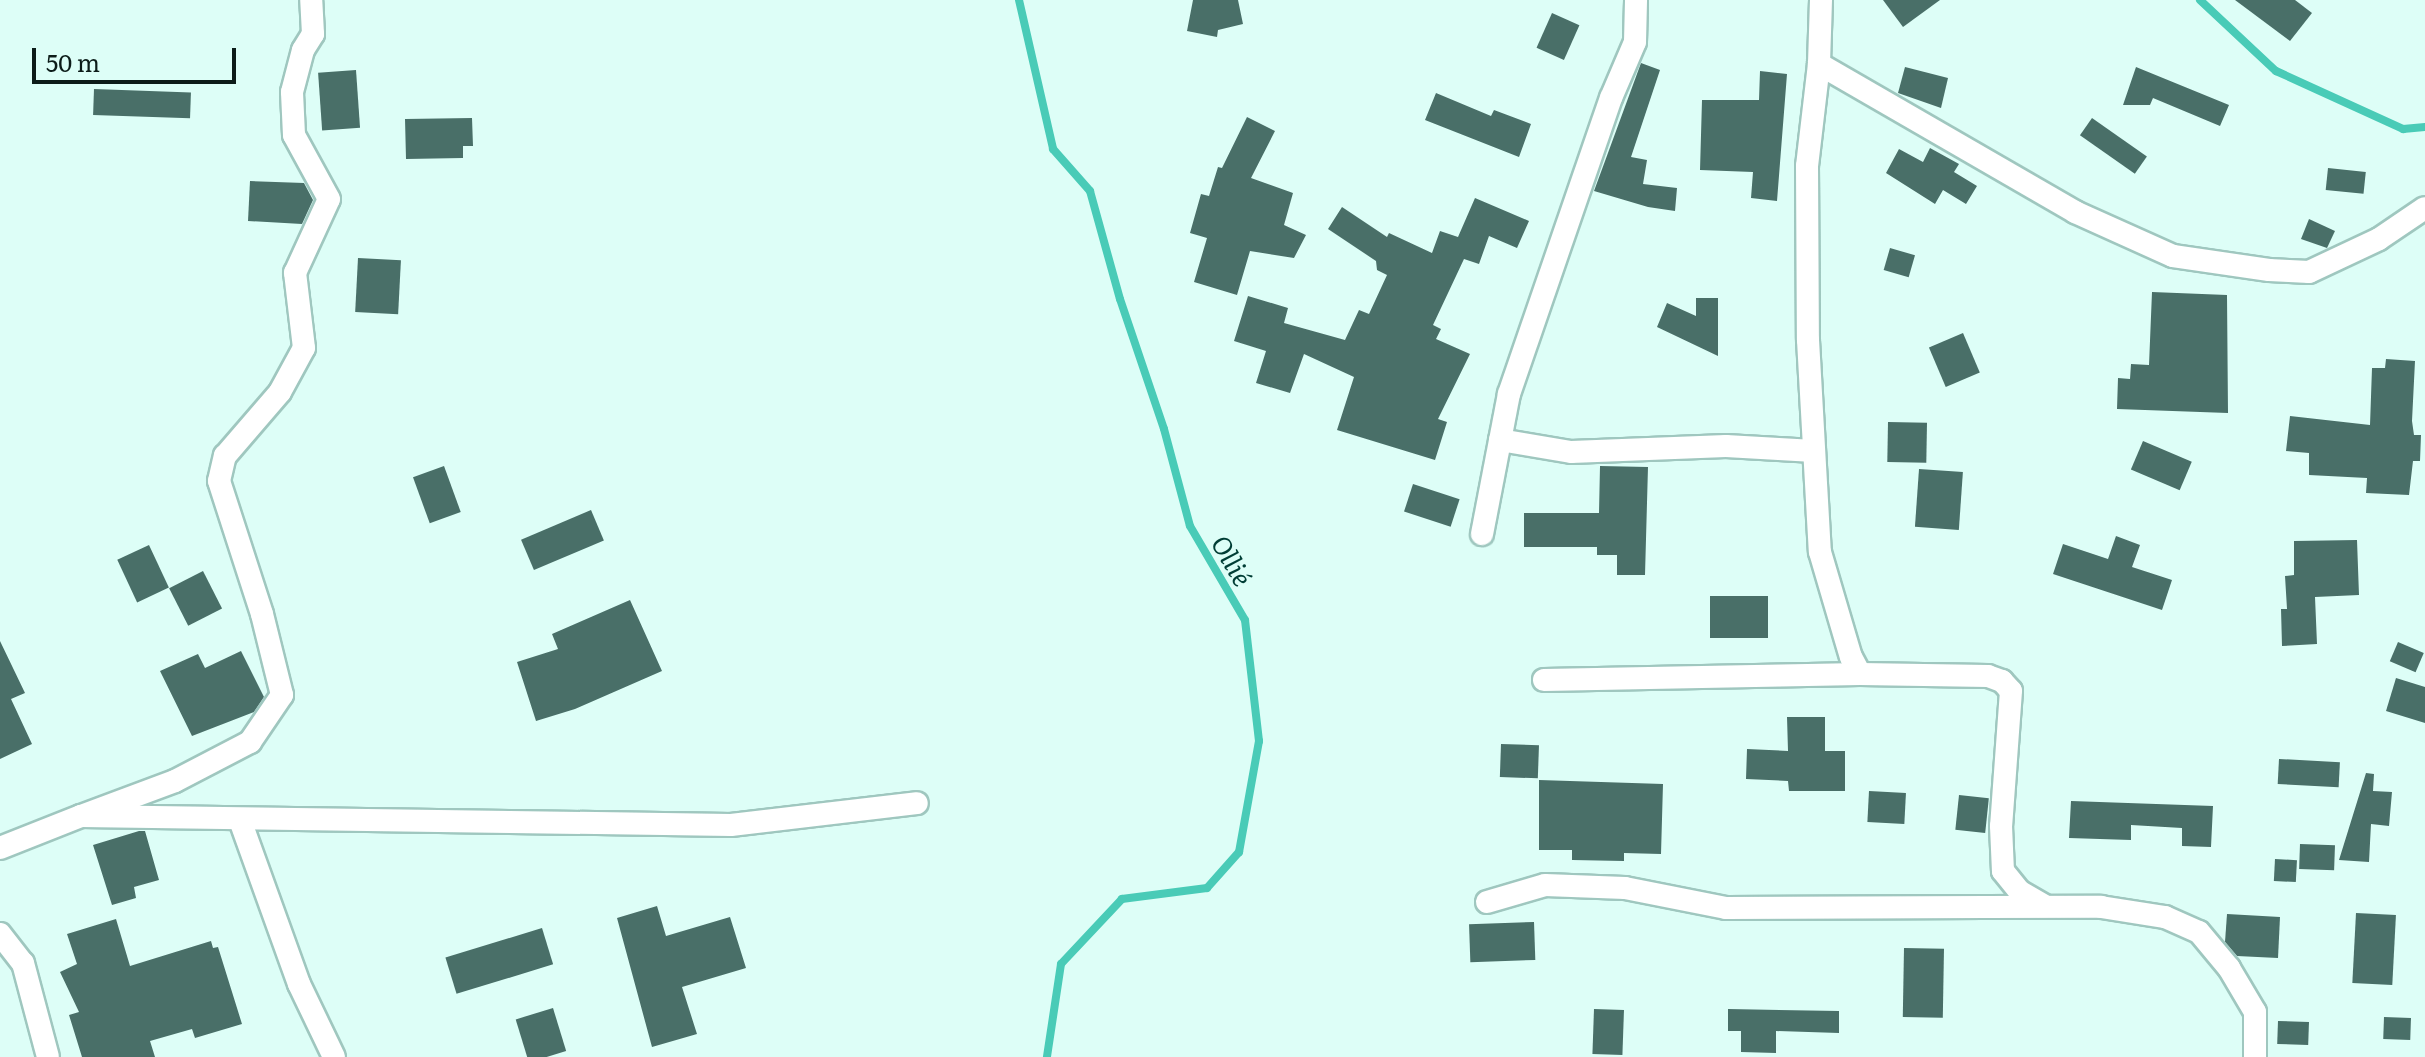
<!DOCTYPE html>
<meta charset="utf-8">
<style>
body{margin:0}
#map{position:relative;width:2425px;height:1057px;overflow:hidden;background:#ddfef7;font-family:Literata,serif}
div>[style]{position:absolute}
.stream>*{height:8px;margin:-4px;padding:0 4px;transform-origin:4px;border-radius:4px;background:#49cbb7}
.building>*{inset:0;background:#496f68;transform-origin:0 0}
.roads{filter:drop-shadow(2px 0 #9fc7bf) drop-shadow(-2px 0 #9fc7bf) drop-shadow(0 2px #9fc7bf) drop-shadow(0 -2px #9fc7bf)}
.minor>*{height:22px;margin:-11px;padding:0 11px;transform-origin:11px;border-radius:11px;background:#fff}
span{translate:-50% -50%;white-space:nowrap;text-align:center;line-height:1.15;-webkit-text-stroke:8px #ddfef7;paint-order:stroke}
.water-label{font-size:26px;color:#003d35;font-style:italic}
.scale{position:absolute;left:32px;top:48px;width:204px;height:36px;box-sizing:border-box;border:4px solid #0c1c19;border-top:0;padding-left:10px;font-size:24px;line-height:28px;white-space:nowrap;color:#0c1c19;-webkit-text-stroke:6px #ddfef7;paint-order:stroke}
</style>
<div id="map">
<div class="stream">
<div style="left:1019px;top:0;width:153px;rotate:77.1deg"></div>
<div style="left:1053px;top:149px;width:56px;rotate:48.6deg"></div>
<div style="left:1090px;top:191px;width:112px;rotate:74.5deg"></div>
<div style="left:1120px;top:299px;width:137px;rotate:71.3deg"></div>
<div style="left:1164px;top:429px;width:100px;rotate:75deg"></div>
<div style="left:1190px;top:526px;width:109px;rotate:59.7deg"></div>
<div style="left:1245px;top:620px;width:122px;rotate:83.4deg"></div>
<div style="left:1259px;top:741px;width:113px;rotate:100.2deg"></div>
<div style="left:1239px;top:852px;width:48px;rotate:131.6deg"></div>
<div style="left:1207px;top:888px;width:86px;rotate:172.6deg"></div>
<div style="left:1122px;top:899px;width:89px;rotate:133.2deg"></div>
<div style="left:1061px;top:964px;width:94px;rotate:98.6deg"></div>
<div style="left:2200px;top:0;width:104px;rotate:43.1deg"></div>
<div style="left:2276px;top:71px;width:140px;rotate:24.5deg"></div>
<div style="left:2403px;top:129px;width:22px;rotate:-5deg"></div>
</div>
<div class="building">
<div style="clip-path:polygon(1193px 0,1238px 0,1243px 24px,1218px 30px,1217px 37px,1187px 31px)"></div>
<div style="clip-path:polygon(1883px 0,1940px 0,1903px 27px)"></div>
<div style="clip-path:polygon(2235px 0,2295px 0,2312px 13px,2290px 41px)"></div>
<div style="left:1552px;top:13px;width:30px;height:38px;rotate:24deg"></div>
<div style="clip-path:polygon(1641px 63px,1660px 70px,1631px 157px,1647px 160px,1643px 184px,1677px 188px,1675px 211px,1648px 207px,1594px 191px)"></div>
<div style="clip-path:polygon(1905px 67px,1948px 78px,1941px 108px,1898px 93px)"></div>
<div style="clip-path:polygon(2136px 67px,2229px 105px,2220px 126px,2153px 98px,2150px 105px,2123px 105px)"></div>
<div style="left:356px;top:70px;width:58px;height:38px;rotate:86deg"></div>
<div style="clip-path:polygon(1760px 71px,1787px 74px,1777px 201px,1751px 198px,1753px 172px,1700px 170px,1702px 100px,1759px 100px)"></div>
<div style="left:94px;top:89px;width:97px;height:26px;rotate:2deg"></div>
<div style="clip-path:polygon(1436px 93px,1491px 116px,1494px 110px,1531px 124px,1519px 157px,1425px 120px)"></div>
<div style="clip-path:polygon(1247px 117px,1275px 131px,1251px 178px,1293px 193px,1284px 225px,1306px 235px,1294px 258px,1250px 251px,1237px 295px,1194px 282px,1207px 238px,1190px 233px,1201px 194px,1209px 196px,1218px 167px,1222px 168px)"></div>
<div style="clip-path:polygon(472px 118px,473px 146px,463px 146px,463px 158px,406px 159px,405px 119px)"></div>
<div style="left:2092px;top:118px;width:67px;height:21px;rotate:35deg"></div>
<div style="clip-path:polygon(1930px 148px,1959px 164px,1954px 172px,1977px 186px,1966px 204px,1943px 190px,1935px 204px,1886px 173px,1899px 149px,1923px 162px)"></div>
<div style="left:2328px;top:168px;width:38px;height:22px;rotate:6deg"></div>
<div style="clip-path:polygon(250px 181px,304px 183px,313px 200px,302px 224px,248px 221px)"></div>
<div style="clip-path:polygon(1475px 198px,1529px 221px,1517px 248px,1489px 236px,1479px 264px,1464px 259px,1433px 325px,1441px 329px,1436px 339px,1470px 354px,1438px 419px,1447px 422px,1435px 460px,1337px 430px,1354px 377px,1304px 354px,1290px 393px,1256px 383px,1266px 351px,1234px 341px,1248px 296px,1288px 308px,1284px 323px,1345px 340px,1359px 310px,1369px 314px,1387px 275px,1377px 270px,1376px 261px,1328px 229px,1342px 207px,1387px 237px,1389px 233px,1432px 253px,1440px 231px,1458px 237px)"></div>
<div style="clip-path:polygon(2309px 219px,2335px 231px,2327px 248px,2301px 239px)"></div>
<div style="left:1890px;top:248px;width:26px;height:23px;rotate:16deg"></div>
<div style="left:358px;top:258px;width:43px;height:54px;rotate:3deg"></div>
<div style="clip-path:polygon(2152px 292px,2227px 295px,2228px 413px,2117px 409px,2118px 378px,2130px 379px,2131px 364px,2149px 365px)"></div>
<div style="clip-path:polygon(1696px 298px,1718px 298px,1718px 356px,1657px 327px,1667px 303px,1696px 316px)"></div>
<div style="left:1963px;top:333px;width:43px;height:37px;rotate:67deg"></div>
<div style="clip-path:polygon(2386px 359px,2415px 361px,2412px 421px,2414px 435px,2421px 435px,2420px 461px,2413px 461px,2409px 495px,2366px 493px,2367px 478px,2309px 475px,2309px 453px,2286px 451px,2290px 416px,2370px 425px,2372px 368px,2385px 368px)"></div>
<div style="left:1888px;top:422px;width:39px;height:40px;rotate:1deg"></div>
<div style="left:2143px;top:441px;width:53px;height:31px;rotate:23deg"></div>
<div style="left:444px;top:466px;width:49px;height:33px;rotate:70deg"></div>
<div style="clip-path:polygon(1600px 466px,1648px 467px,1645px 575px,1617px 575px,1617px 555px,1597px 555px,1597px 547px,1524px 547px,1524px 513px,1599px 513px)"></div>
<div style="left:1919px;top:469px;width:44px;height:58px;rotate:4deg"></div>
<div style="left:1413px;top:484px;width:49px;height:29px;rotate:18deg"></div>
<div style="left:591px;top:510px;width:33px;height:76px;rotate:67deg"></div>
<div style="clip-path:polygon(2116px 536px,2140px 545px,2132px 567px,2172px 580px,2162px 610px,2053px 574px,2063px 544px,2108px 559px)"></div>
<div style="clip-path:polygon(2357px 540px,2359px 595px,2315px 597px,2317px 644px,2282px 646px,2281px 609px,2287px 609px,2285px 576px,2294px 575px,2294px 541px)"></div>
<div style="left:149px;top:545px;width:47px;height:35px;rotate:65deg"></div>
<div style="left:203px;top:571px;width:42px;height:38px;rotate:63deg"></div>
<div style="left:1710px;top:596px;width:58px;height:42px"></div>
<div style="clip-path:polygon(630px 600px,662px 671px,575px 709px,536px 721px,517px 662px,558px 649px,552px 634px)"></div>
<div style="clip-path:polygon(0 641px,25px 693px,11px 699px,32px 744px,0 759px)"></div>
<div style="left:2398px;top:642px;width:28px;height:21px;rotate:23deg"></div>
<div style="clip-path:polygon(241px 651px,264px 697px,254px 712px,192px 736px,160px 671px,198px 654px,205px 668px)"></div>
<div style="clip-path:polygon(2396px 678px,2425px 687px,2425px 723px,2386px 711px)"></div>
<div style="clip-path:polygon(1787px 717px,1825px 717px,1825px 751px,1845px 751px,1845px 791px,1789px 791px,1788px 781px,1746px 779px,1747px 749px,1788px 751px)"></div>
<div style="left:1501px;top:744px;width:38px;height:33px;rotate:2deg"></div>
<div style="left:2279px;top:759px;width:61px;height:25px;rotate:3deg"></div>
<div style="clip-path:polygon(2366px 773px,2374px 774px,2373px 791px,2392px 792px,2389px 826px,2371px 824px,2369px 862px,2339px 860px)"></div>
<div style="clip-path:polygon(1539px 780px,1663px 784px,1661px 854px,1624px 853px,1624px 861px,1572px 860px,1572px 850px,1539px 850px)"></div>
<div style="left:1869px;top:791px;width:37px;height:31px;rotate:3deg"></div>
<div style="left:1959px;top:795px;width:30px;height:35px;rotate:6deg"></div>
<div style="clip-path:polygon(2071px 801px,2213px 806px,2211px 847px,2182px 846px,2182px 828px,2131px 825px,2131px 840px,2069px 838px)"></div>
<div style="clip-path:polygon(139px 831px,145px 831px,159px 880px,134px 887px,136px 898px,112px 905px,93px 845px)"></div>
<div style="left:2300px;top:844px;width:35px;height:25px;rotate:2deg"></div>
<div style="left:2275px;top:859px;width:22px;height:22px;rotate:3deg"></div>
<div style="clip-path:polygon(657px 906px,666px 936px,730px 917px,746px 968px,682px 987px,697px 1034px,652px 1047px,617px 918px)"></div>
<div style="left:2356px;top:913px;width:40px;height:70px;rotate:3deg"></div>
<div style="clip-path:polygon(2227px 914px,2280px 917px,2278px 958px,2237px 956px,2225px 942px)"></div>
<div style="clip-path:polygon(116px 919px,130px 966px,211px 941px,213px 948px,218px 947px,242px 1024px,195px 1038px,192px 1029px,150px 1041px,155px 1057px,82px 1057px,69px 1015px,79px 1012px,60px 972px,77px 964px,67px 934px)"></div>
<div style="left:1534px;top:922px;width:38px;height:65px;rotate:88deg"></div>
<div style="left:542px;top:928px;width:38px;height:101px;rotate:73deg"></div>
<div style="left:1904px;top:948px;width:40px;height:69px;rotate:1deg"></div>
<div style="left:553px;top:1008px;width:45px;height:39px;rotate:73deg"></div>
<div style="left:1594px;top:1009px;width:30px;height:45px;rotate:2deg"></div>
<div style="clip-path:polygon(1728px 1009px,1839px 1011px,1839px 1033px,1776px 1031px,1776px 1053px,1741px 1052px,1741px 1031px,1728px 1031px)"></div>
<div style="left:2384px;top:1017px;width:27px;height:22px;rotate:2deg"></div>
<div style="left:2278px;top:1021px;width:31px;height:23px;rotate:2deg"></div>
</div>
<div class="roads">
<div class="minor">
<div style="left:1821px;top:0;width:64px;rotate:91.8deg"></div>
<div style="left:1819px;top:64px;width:103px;rotate:96.7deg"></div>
<div style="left:1807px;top:166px;width:174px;rotate:89.7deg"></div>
<div style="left:1808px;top:340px;width:212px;rotate:86.8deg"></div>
<div style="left:1820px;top:552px;width:109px;rotate:73.6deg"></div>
<div style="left:1851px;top:657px;width:19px;rotate:62deg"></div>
<div style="left:1819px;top:64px;width:296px;rotate:30deg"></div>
<div style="left:2075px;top:212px;width:107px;rotate:24.2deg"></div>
<div style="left:2173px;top:256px;width:97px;rotate:8.3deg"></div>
<div style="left:2269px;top:270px;width:40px;rotate:2.9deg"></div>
<div style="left:2309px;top:272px;width:77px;rotate:-25.2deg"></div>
<div style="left:2379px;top:239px;width:55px;rotate:-34deg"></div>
<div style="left:1500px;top:440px;width:72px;rotate:9.6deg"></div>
<div style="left:1571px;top:452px;width:155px;rotate:-2.2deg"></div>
<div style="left:1726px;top:446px;width:88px;rotate:3.3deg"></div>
<div style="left:1482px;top:534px;width:143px;rotate:-79.1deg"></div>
<div style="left:1509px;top:394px;width:313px;rotate:-71deg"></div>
<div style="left:1611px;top:98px;width:61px;rotate:-66.8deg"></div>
<div style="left:1635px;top:42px;width:42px;rotate:-88.6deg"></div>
<div style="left:1544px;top:680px;width:316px;rotate:-1.1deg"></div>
<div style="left:1860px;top:674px;width:128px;rotate:0.9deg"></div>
<div style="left:1988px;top:676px;width:15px;rotate:20deg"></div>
<div style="left:2002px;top:681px;width:13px;rotate:48deg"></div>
<div style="left:2011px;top:691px;width:135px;rotate:94.2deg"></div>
<div style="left:2001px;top:826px;width:45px;rotate:87.5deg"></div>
<div style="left:2003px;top:871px;width:26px;rotate:51deg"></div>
<div style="left:2019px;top:891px;width:28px;rotate:30deg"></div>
<div style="left:81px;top:816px;width:100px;rotate:-20.4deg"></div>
<div style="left:175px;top:781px;width:85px;rotate:-27.5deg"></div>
<div style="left:250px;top:742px;width:57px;rotate:-55.8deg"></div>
<div style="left:282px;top:695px;width:83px;rotate:-103.9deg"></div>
<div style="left:262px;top:614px;width:140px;rotate:-107.9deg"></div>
<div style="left:219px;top:481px;width:26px;rotate:-77deg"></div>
<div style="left:225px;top:456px;width:84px;rotate:-49.3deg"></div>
<div style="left:280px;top:392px;width:50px;rotate:-61.4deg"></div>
<div style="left:304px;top:348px;width:76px;rotate:-96.8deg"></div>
<div style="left:295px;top:273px;width:81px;rotate:-65.3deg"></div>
<div style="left:329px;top:199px;width:73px;rotate:-118.7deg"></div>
<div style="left:294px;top:135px;width:43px;rotate:-92.7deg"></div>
<div style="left:292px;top:92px;width:43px;rotate:-75.3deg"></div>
<div style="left:303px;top:50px;width:19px;rotate:-58deg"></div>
<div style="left:313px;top:34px;width:34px;rotate:-93deg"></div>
<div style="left:240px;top:820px;width:174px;rotate:70.2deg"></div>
<div style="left:299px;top:984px;width:81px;rotate:64.4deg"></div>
<div style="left:0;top:848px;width:87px;rotate:-21.6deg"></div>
<div style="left:81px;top:816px;width:650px;rotate:0.79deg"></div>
<div style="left:731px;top:825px;width:187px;rotate:-6.7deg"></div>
<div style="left:1487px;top:902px;width:60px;rotate:-16.3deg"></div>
<div style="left:1545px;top:885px;width:80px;rotate:2.1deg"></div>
<div style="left:1625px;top:888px;width:103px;rotate:11.2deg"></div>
<div style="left:1726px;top:908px;width:375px;rotate:-0.2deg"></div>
<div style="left:2101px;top:907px;width:65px;rotate:8.9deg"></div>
<div style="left:2165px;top:917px;width:37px;rotate:24deg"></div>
<div style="left:2199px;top:932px;width:47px;rotate:50.2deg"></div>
<div style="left:2229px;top:968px;width:51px;rotate:59.4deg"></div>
<div style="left:2255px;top:1012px;width:45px;rotate:90deg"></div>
<div style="left:0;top:934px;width:37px;rotate:52deg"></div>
<div style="left:23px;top:963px;width:97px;rotate:75.1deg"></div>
</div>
</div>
<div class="water-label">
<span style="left:1233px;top:560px;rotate:60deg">Ollié</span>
</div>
<div class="scale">50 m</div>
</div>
